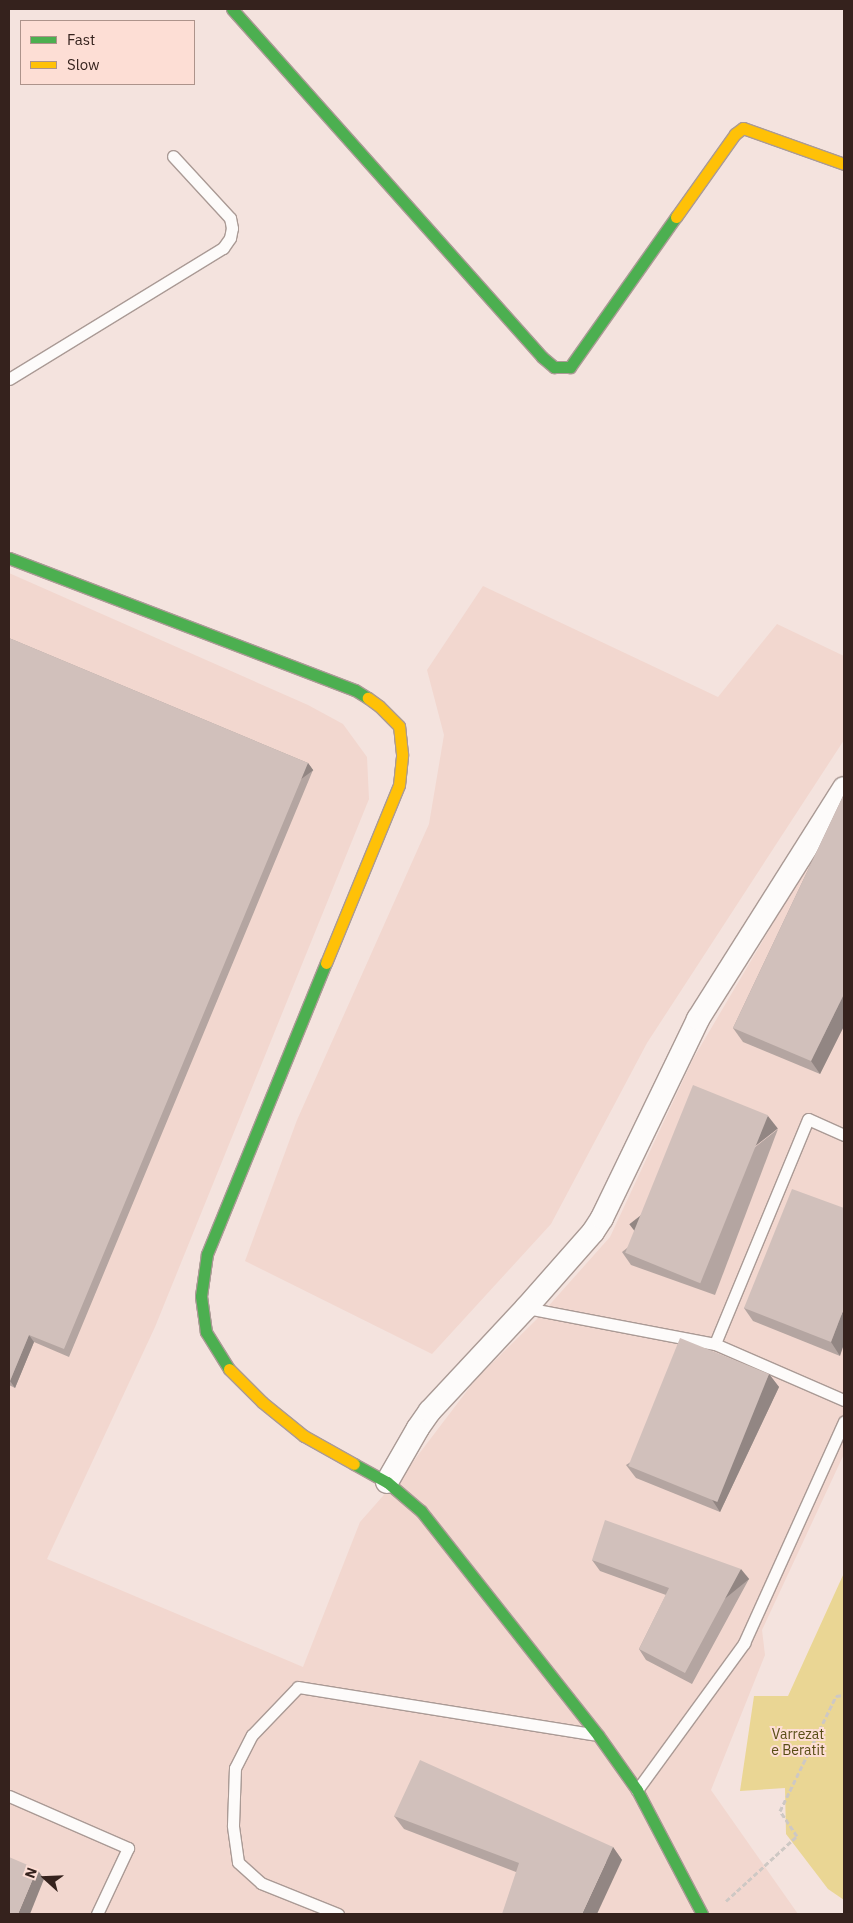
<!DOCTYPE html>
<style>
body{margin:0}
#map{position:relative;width:853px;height:1923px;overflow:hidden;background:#f4e3de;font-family:"IBM Plex Sans",sans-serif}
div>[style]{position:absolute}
.built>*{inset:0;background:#f2d7cf}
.green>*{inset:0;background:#ead694}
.path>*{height:3px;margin-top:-1.5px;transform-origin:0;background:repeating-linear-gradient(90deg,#cec8c4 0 5px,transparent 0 7.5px)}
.roads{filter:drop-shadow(1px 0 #aa9a95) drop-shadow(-1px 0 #aa9a95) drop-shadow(0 1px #aa9a95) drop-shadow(0 -1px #aa9a95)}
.lane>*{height:11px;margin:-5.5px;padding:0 5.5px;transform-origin:5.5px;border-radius:5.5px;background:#fdfbfa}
.street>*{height:22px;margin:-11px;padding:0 11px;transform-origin:11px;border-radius:11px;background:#fdfbfa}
.fast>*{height:11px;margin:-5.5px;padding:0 5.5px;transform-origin:5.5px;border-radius:5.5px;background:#4caf50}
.slow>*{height:11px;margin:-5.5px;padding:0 5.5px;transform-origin:5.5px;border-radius:5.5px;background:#ffc107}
.wall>*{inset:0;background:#b4a5a1}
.shaded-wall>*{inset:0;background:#928683;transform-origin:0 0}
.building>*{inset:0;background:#d1c0bb;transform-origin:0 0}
span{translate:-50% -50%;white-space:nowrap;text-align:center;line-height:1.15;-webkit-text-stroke:4px #fdded5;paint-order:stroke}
.park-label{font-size:14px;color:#584d15}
.frame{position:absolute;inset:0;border:10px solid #35221d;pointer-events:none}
.legend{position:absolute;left:20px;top:20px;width:175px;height:65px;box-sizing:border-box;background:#fdded5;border:1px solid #ad938b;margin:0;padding:6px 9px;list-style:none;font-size:15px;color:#35221d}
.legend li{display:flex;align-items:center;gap:10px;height:25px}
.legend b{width:25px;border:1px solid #ad938b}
.north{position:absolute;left:20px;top:1853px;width:50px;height:50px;-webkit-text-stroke:4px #fdded5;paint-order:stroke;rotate:290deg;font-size:14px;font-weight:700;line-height:20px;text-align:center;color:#35221d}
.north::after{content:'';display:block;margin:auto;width:18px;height:22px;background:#35221d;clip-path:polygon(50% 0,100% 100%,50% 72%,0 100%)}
</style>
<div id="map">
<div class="built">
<div style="clip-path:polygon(9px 573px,308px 705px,343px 724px,367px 757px,369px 799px,155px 1327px,47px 1559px,303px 1667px,360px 1522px,412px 1463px,476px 1379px,536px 1320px,610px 1237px,693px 1059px,844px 803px,844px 1454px,762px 1630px,765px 1655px,711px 1790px,798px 1914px,9px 1914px)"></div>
<div style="clip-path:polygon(483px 586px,718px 697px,777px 624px,844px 656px,844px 740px,647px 1043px,551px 1224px,432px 1354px,245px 1261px,297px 1120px,429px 824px,444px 735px,427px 670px)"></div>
</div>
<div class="green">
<div style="clip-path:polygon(844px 1573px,844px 1900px,828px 1889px,786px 1834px,785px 1788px,740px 1791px,754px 1696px,788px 1696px)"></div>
</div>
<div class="path">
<div style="left:726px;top:1901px;width:96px;rotate:-42.5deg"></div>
<div style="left:797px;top:1836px;width:30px;rotate:-124deg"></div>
<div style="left:780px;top:1811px;width:128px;rotate:-64deg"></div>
<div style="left:836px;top:1696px;width:8px;rotate:-7deg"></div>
</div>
<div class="roads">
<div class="lane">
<div style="left:9px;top:379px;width:251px;rotate:-31.5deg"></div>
<div style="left:223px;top:248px;width:12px;rotate:-55deg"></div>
<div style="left:230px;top:238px;width:10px;rotate:-79deg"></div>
<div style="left:232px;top:228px;width:10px;rotate:-101deg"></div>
<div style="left:230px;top:218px;width:84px;rotate:-132.6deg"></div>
<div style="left:844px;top:1135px;width:39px;rotate:-156deg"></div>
<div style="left:808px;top:1119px;width:243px;rotate:112.5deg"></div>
<div style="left:715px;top:1344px;width:141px;rotate:23.5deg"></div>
<div style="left:526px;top:1308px;width:192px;rotate:10.8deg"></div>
<div style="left:637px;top:1790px;width:182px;rotate:-53.9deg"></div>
<div style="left:744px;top:1643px;width:243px;rotate:-65.7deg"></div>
<div style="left:9px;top:1796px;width:130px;rotate:23.6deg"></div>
<div style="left:128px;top:1848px;width:73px;rotate:115.2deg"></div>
<div style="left:338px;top:1914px;width:83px;rotate:-158.1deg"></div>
<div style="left:261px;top:1883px;width:31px;rotate:-138deg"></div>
<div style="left:238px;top:1862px;width:37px;rotate:-98deg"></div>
<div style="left:233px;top:1825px;width:57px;rotate:-88deg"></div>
<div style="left:235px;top:1768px;width:37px;rotate:-63deg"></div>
<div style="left:252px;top:1735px;width:66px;rotate:-46.2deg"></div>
<div style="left:298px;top:1687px;width:298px;rotate:9.1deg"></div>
</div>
<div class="street">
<div style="left:387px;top:1482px;width:62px;rotate:-60.1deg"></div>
<div style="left:418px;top:1428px;width:21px;rotate:-55deg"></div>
<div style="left:430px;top:1411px;width:141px;rotate:-47deg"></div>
<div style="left:526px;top:1308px;width:101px;rotate:-48.6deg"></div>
<div style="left:593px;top:1232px;width:17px;rotate:-57deg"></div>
<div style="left:602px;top:1218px;width:221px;rotate:-64.2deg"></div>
<div style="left:698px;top:1019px;width:273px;rotate:-57.7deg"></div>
</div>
<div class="fast">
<div style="left:232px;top:9px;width:466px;rotate:48.3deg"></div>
<div style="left:542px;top:357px;width:16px;rotate:40deg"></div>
<div style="left:554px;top:367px;width:16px"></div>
<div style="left:570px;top:367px;width:184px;rotate:-54.8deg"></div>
<div style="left:9px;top:558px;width:370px;rotate:20.9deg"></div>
<div style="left:355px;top:690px;width:15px;rotate:32deg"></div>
<div style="left:229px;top:1369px;width:44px;rotate:-121.9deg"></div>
<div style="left:206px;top:1332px;width:36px;rotate:-98deg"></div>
<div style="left:201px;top:1296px;width:42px;rotate:-81.9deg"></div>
<div style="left:207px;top:1254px;width:314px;rotate:-67.8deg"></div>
<div style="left:354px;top:1464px;width:38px;rotate:29deg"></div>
<div style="left:387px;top:1482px;width:45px;rotate:40.5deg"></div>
<div style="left:421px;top:1511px;width:285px;rotate:51.7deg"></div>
<div style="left:598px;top:1735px;width:67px;rotate:54.7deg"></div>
<div style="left:637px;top:1790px;width:140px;rotate:62.3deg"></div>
</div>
<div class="slow">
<div style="left:676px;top:217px;width:102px;rotate:-54.6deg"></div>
<div style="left:735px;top:134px;width:10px;rotate:-37deg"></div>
<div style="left:743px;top:128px;width:107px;rotate:19.6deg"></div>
<div style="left:326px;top:963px;width:192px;rotate:-67.7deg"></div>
<div style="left:399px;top:785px;width:31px;rotate:-84deg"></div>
<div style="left:402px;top:754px;width:28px;rotate:-96deg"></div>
<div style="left:399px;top:726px;width:28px;rotate:-135deg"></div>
<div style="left:379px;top:706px;width:14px;rotate:-144deg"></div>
<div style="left:229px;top:1369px;width:47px;rotate:45deg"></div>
<div style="left:262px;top:1402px;width:54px;rotate:39deg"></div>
<div style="left:304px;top:1436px;width:57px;rotate:29.2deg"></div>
</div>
</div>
<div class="wall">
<div style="clip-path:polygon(9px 638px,308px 763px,313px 770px,69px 1357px,34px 1342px,15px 1388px,9px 1385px)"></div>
<div style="clip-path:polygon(844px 794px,844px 1026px,820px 1074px,743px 1042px,733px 1028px)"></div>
<div style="clip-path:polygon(778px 1129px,715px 1295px,631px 1265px,622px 1252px)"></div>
<div style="clip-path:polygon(844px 1208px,840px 1356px,753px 1321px,744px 1308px)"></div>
<div style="clip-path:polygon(769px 1374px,779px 1387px,720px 1512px,636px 1478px,626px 1465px)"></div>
<div style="clip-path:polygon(592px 1560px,749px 1579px,692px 1684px,646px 1660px,639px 1649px,666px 1595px,600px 1571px)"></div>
<div style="clip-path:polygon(394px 1816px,613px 1847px,622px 1860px,516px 1872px,404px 1829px)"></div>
</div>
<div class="shaded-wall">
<div style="left:308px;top:763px;width:9px;height:635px;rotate:54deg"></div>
<div style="clip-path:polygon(844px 994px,844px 1026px,820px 1074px,811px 1061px)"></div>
<div style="left:768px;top:1116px;width:16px;height:176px;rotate:52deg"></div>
<div style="clip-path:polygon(844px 1308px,844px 1344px,840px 1356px,831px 1342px)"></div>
<div style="clip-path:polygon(29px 1335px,34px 1342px,15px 1388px,10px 1381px)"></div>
<div style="clip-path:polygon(769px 1374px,779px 1387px,720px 1512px,711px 1498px)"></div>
<div style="left:741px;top:1569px;width:13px;height:118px;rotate:51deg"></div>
<div style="clip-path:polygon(613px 1847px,622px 1860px,597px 1914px,582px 1914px)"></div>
<div style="clip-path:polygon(37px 1869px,44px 1879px,30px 1914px,18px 1914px)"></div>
</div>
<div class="building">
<div style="clip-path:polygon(9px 638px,308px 763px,64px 1349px,29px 1335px,10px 1381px,9px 1380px)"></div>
<div style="clip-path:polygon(844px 794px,844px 994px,811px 1061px,733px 1028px)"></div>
<div style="left:693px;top:1085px;width:81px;height:181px;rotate:22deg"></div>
<div style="clip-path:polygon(792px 1189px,844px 1208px,844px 1308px,831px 1342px,744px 1308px)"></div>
<div style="left:680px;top:1338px;width:96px;height:138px;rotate:22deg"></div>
<div style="clip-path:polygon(605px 1520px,741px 1569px,685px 1673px,639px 1649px,669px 1588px,592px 1560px)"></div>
<div style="clip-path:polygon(420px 1760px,613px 1847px,582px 1914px,502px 1914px,519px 1863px,394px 1816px)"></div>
<div style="clip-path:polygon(9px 1857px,37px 1869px,18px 1914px,9px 1914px)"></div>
</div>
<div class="park-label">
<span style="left:798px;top:1742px">Varrezat<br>e Beratit</span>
</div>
<div class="frame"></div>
<ul class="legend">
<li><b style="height:6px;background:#4caf50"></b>Fast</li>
<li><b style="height:6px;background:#ffc107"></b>Slow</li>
</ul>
<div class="north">N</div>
</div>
